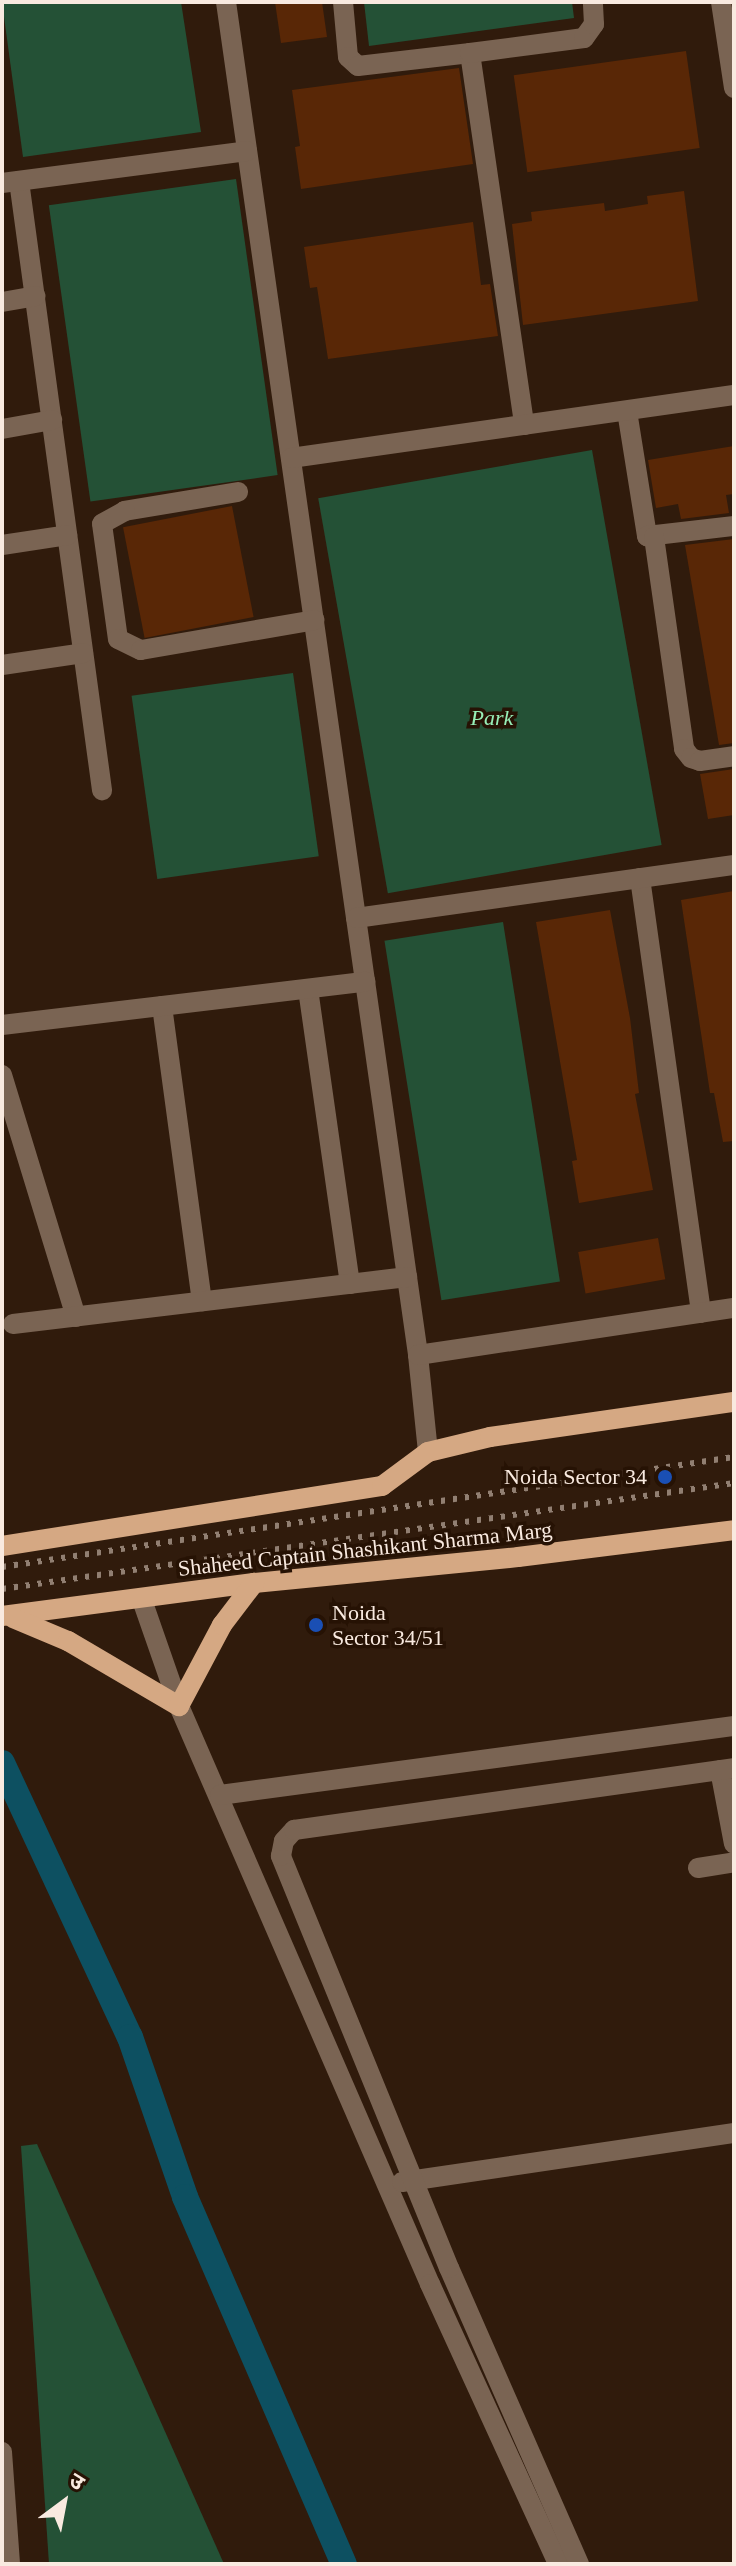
<!DOCTYPE html>
<meta charset="utf-8">
<style>
body{margin:0}
#map{position:relative;width:736px;height:2566px;overflow:hidden;background:#301b0c;font-family:"Times New Roman","Noto Sans Devanagari",serif}
div>[style]{position:absolute}
.green>*{inset:0;background:#245136;transform-origin:0 0}
.canal>*{height:26px;margin:-13px;padding:0 13px;transform-origin:13px;border-radius:13px;background:#0d5061}
.building>*{inset:0;background:#592706;transform-origin:0 0}
.minor>*{height:20px;margin:-10px;padding:0 10px;transform-origin:10px;border-radius:10px;background:#7a6453}
.major>*{height:20px;margin:-10px;padding:0 10px;transform-origin:10px;border-radius:10px;background:#d5a883}
.rail>*{height:6px;margin-top:-3px;transform-origin:0;background:repeating-linear-gradient(90deg,#917f72 0 4px,transparent 0 12px)}
.dots>*{width:22px;height:22px;translate:-50% -50%;box-sizing:border-box;border:4px solid #261204;border-radius:50%}
span{translate:-50% -50%;white-space:nowrap;text-align:center;line-height:1.15;-webkit-text-stroke:7px #261204;paint-order:stroke}
.park-label{font-size:22px;color:#97eeb7;font-style:italic}
.poi-label{font-size:22px;color:#f9eae0}
.right{translate:-100% -50%;text-align:right}
.left{translate:0 -50%;text-align:left}
.street-label{font-size:22px;color:#f9eae0}
.frame{position:absolute;inset:0;border:4px solid #f9eae0;pointer-events:none}
.north{position:absolute;left:24px;top:2462px;width:80px;height:80px;-webkit-text-stroke:6px #261204;paint-order:stroke;rotate:32deg;font-size:22px;font-weight:700;line-height:32px;text-align:center;color:#f9eae0}
.north::after{content:'';display:block;margin:auto;width:28px;height:36px;background:#f9eae0;clip-path:polygon(50% 0,100% 100%,50% 72%,0 100%)}
</style>
<div id="map">
<div class="green">
<div style="clip-path:polygon(2px 2px,181px 2px,201px 132px,23px 157px)"></div>
<div style="clip-path:polygon(364px 2px,572px 2px,574px 18px,369px 46px)"></div>
<div style="left:236px;top:179px;width:299px;height:189px;rotate:82deg"></div>
<div style="left:592px;top:450px;width:401px;height:278px;rotate:80deg"></div>
<div style="left:293px;top:673px;width:185px;height:163px;rotate:82deg"></div>
<div style="left:503px;top:922px;width:364px;height:120px;rotate:81deg"></div>
<div style="clip-path:polygon(37px 2144px,224px 2564px,49px 2564px,21px 2146px)"></div>
</div>
<div class="canal">
<div style="left:2px;top:1763px;width:302px;rotate:65deg"></div>
<div style="left:130px;top:2037px;width:169px;rotate:71deg"></div>
<div style="left:185px;top:2197px;width:400px;rotate:66.6deg"></div>
</div>
<div class="building">
<div style="clip-path:polygon(275px 2px,322px 2px,327px 37px,281px 43px)"></div>
<div style="left:686px;top:51px;width:98px;height:174px;rotate:82deg"></div>
<div style="clip-path:polygon(459px 68px,473px 164px,301px 189px,295px 147px,300px 146px,292px 90px)"></div>
<div style="clip-path:polygon(684px 191px,698px 301px,523px 325px,512px 224px,532px 221px,531px 212px,604px 203px,605px 211px,648px 204px,647px 196px)"></div>
<div style="clip-path:polygon(473px 222px,481px 285px,490px 284px,498px 336px,328px 359px,317px 287px,310px 288px,304px 247px)"></div>
<div style="clip-path:polygon(734px 446px,734px 494px,726px 495px,729px 513px,681px 519px,678px 504px,656px 508px,648px 460px)"></div>
<div style="left:232px;top:506px;width:113px;height:111px;rotate:79deg"></div>
<div style="clip-path:polygon(734px 539px,734px 743px,719px 745px,685px 545px)"></div>
<div style="clip-path:polygon(734px 769px,734px 815px,708px 819px,700px 774px)"></div>
<div style="clip-path:polygon(734px 891px,734px 1141px,723px 1142px,714px 1093px,710px 1093px,681px 900px)"></div>
<div style="clip-path:polygon(610px 910px,630px 1018px,639px 1093px,635px 1094px,653px 1190px,579px 1203px,572px 1161px,577px 1160px,536px 922px)"></div>
<div style="left:658px;top:1238px;width:42px;height:81px;rotate:80deg"></div>
</div>
<div class="minor">
<div style="left:226px;top:2px;width:1367px;rotate:81.92deg"></div>
<div style="left:418px;top:1355px;width:98px;rotate:84.1deg"></div>
<div style="left:343px;top:2px;width:55px;rotate:84.8deg"></div>
<div style="left:348px;top:57px;width:13px;rotate:42deg"></div>
<div style="left:358px;top:66px;width:113px;rotate:-6.6deg"></div>
<div style="left:470px;top:53px;width:376px;rotate:81.7deg"></div>
<div style="left:721px;top:2px;width:87px;rotate:81.4deg"></div>
<div style="left:470px;top:53px;width:115px;rotate:-7.5deg"></div>
<div style="left:584px;top:38px;width:17px;rotate:-54deg"></div>
<div style="left:594px;top:24px;width:22px;rotate:-93deg"></div>
<div style="left:19px;top:181px;width:615px;rotate:82.24deg"></div>
<div style="left:2px;top:183px;width:247px;rotate:-7.4deg"></div>
<div style="left:2px;top:302px;width:34px;rotate:-10deg"></div>
<div style="left:627px;top:411px;width:127px;rotate:80.9deg"></div>
<div style="left:647px;top:536px;width:88px;rotate:-6.6deg"></div>
<div style="left:2px;top:429px;width:51px;rotate:-10.2deg"></div>
<div style="left:291px;top:458px;width:447px;rotate:-8.1deg"></div>
<div style="left:238px;top:492px;width:115px;rotate:170.5deg"></div>
<div style="left:125px;top:511px;width:26px;rotate:151deg"></div>
<div style="left:102px;top:524px;width:116px;rotate:82.1deg"></div>
<div style="left:118px;top:639px;width:25px;rotate:26deg"></div>
<div style="left:141px;top:650px;width:176px;rotate:-9.8deg"></div>
<div style="left:654px;top:537px;width:214px;rotate:81.9deg"></div>
<div style="left:684px;top:749px;width:11px;rotate:52deg"></div>
<div style="left:691px;top:758px;width:9px;rotate:18deg"></div>
<div style="left:700px;top:761px;width:34px;rotate:-8deg"></div>
<div style="left:2px;top:545px;width:66px;rotate:-8.7deg"></div>
<div style="left:2px;top:665px;width:82px;rotate:-8.4deg"></div>
<div style="left:640px;top:878px;width:439px;rotate:82deg"></div>
<div style="left:356px;top:918px;width:382px;rotate:-8deg"></div>
<div style="left:308px;top:989px;width:298px;rotate:81.9deg"></div>
<div style="left:162px;top:1006px;width:298px;rotate:82.3deg"></div>
<div style="left:2px;top:1025px;width:366px;rotate:-6.8deg"></div>
<div style="left:2px;top:1075px;width:253px;rotate:73deg"></div>
<div style="left:13px;top:1324px;width:397px;rotate:-6.8deg"></div>
<div style="left:418px;top:1355px;width:319px;rotate:-8.5deg"></div>
<div style="left:142px;top:1600px;width:112px;rotate:70.8deg"></div>
<div style="left:179px;top:1706px;width:630px;rotate:66.53deg"></div>
<div style="left:430px;top:2284px;width:308px;rotate:65.4deg"></div>
<div style="left:720px;top:1770px;width:75px;rotate:79.3deg"></div>
<div style="left:220px;top:1795px;width:519px;rotate:-7.65deg"></div>
<div style="left:698px;top:1868px;width:36px;rotate:-9deg"></div>
<div style="left:402px;top:2182px;width:336px;rotate:-8.4deg"></div>
<div style="left:2px;top:2452px;width:112px;rotate:85.9deg"></div>
<div style="left:579px;top:2564px;width:323px;rotate:-113.7deg"></div>
<div style="left:449px;top:2268px;width:445px;rotate:-112.2deg"></div>
<div style="left:281px;top:1856px;width:15px;rotate:-79deg"></div>
<div style="left:284px;top:1841px;width:15px;rotate:-48deg"></div>
<div style="left:294px;top:1830px;width:444px;rotate:-8deg"></div>
</div>
<div class="major">
<div style="left:2px;top:1546px;width:385px;rotate:-9deg"></div>
<div style="left:382px;top:1486px;width:57px;rotate:-36.5deg"></div>
<div style="left:428px;top:1452px;width:64px;rotate:-13.6deg"></div>
<div style="left:490px;top:1437px;width:246px;rotate:-8.2deg"></div>
<div style="left:2px;top:1616px;width:254px;rotate:-7.5deg"></div>
<div style="left:254px;top:1583px;width:265px;rotate:-5.6deg"></div>
<div style="left:518px;top:1557px;width:218px;rotate:-7.1deg"></div>
<div style="left:13px;top:1618px;width:60px;rotate:22.7deg"></div>
<div style="left:68px;top:1641px;width:129px;rotate:30.4deg"></div>
<div style="left:179px;top:1706px;width:92px;rotate:-62deg"></div>
<div style="left:222px;top:1625px;width:53px;rotate:-52.7deg"></div>
</div>
<div class="rail">
<div style="left:2px;top:1567px;width:740px;rotate:-8.55deg"></div>
<div style="left:2px;top:1589px;width:740px;rotate:-8.24deg"></div>
</div>
<div class="dots">
<div style="left:665px;top:1477px;background:#1a4fb4"></div>
<div style="left:316px;top:1625px;background:#1a4fb4"></div>
</div>
<div class="park-label">
<span style="left:492px;top:718px">Park</span>
</div>
<div class="poi-label">
<span class="right" style="left:647px;top:1477px">Noida Sector 34</span>
<span class="left" style="left:332px;top:1625px">Noida<br>Sector 34/51</span>
</div>
<div class="street-label">
<span style="left:365px;top:1549px;rotate:-6deg">Shaheed Captain Shashikant Sharma Marg</span>
</div>
<div class="frame"></div>
<div class="north">उ</div>
</div>
